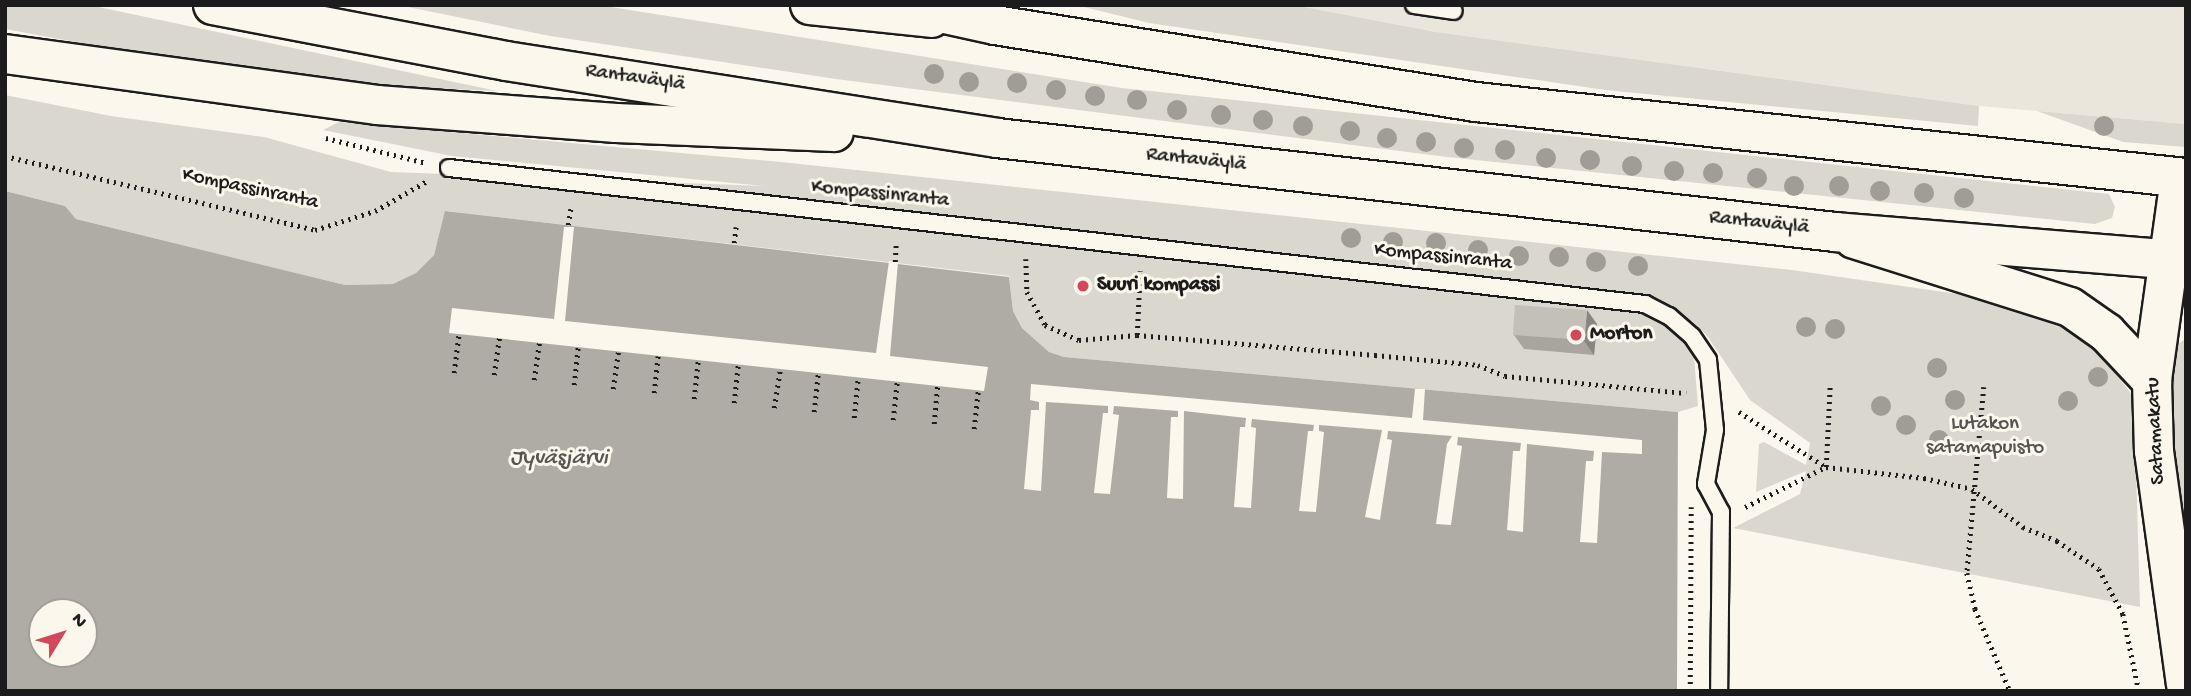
<!DOCTYPE html>
<meta charset="utf-8">
<style>
body{margin:0}
#map{position:relative;width:2191px;height:696px;overflow:hidden;background:#fbf7ec;font-family:"Gochi Hand",sans-serif}
div>[style]{position:absolute}
.built>*{inset:0;background:#eae6dc}
.green>*{inset:0;background:#dad7ce}
.water>*{inset:0;background:#afaca5}
.pier>*{inset:0;background:#fbf7ec}
.path>*{height:4.5px;margin-top:-2.25px;transform-origin:0;background:repeating-linear-gradient(90deg,#1c1c1c 0 2px,transparent 0 7px)}
.roads{filter:drop-shadow(2px 0 #1c1c1c) drop-shadow(-2px 0 #1c1c1c) drop-shadow(0 2px #1c1c1c) drop-shadow(0 -2px #1c1c1c)}
.service>*{height:16px;margin:-8px;padding:0 8px;transform-origin:8px;border-radius:8px;background:#fbf7ec}
.secondary>*{height:38px;margin:-19px;padding:0 19px;transform-origin:19px;border-radius:19px;background:#fbf7ec}
.trunk>*{height:38px;margin:-19px;padding:0 19px;transform-origin:19px;border-radius:19px;background:#fbf7ec}
.trees>*{width:20px;height:20px;margin:-10px;border-radius:50%;background:#a09d97}
.wall>*{inset:0;background:#a8a59e}
.shaded-wall>*{inset:0;background:#888681}
.building>*{inset:0;background:#c3c0b8;transform-origin:0 0}
.dots>*{width:19px;height:19px;translate:-50% -50%;box-sizing:border-box;border:4px solid #fbf7ec;border-radius:50%}
span{translate:-50% -50%;white-space:nowrap;text-align:center;line-height:1.15;-webkit-text-stroke:6px #fbf7ec;paint-order:stroke}
.street-label{font-size:21px;color:#1c1c1c}
.poi-label{font-size:21px;color:#1c1c1c;font-weight:700}
.left{translate:0 -50%;text-align:left}
.park-label{font-size:21px;color:#555451}
.water-label{font-size:23px;color:#575653;font-style:italic}
.frame{position:absolute;inset:0;border:7px solid #1c1c1c;pointer-events:none}
.north{position:absolute;left:28px;top:598px;width:70px;height:70px;box-sizing:border-box;background:#fbf7ec;border:2px solid #a29f99;border-radius:50%;rotate:52deg;font-size:19px;font-weight:700;line-height:28px;text-align:center;color:#1c1c1c}
.north::after{content:'';display:block;margin:auto;width:24px;height:32px;background:#d1495b;clip-path:polygon(50% 0,100% 100%,50% 72%,0 100%)}
</style>
<div id="map">
<div class="built">
<div style="clip-path:polygon(1294px 5px,2186px 5px,2186px 124px,1979px 106px,1436px 32px)"></div>
</div>
<div class="green">
<div style="clip-path:polygon(5px 5px,89px 5px,497px 91px,343px 84px,124px 51px,5px 29px)"></div>
<div style="clip-path:polygon(398px 5px,598px 5px,1122px 88px,2109px 194px,2115px 207px,2112px 218px,2095px 224px,1447px 157px,836px 79px,550px 36px)"></div>
<div style="clip-path:polygon(1076px 5px,1294px 5px,1436px 32px,1979px 106px,1978px 126px,1605px 90px,1149px 23px)"></div>
<div style="clip-path:polygon(5px 95px,111px 116px,264px 137px,391px 172px,765px 186px,452px 156px,323px 130px,339px 122px,781px 162px,1792px 270px,2006px 301px,2043px 311px,2096px 347px,2134px 398px,2140px 607px,1733px 528px,1800px 494px,1806px 471px,1756px 492px,1759px 444px,1764px 442px,1806px 465px,1810px 443px,1750px 400px,1708px 337px,1691px 320px,1698px 406px,1678px 412px,1064px 357px,1049px 352px,1022px 328px,1013px 311px,1009px 276px,446px 211px,434px 255px,416px 273px,394px 284px,345px 285px,76px 219px,65px 206px,5px 191px)"></div>
<div style="clip-path:polygon(2037px 111px,2186px 124px,2186px 147px,2123px 142px)"></div>
<div style="clip-path:polygon(2186px 339px,2186px 534px,2180px 535px,2170px 408px,2173px 347px)"></div>
</div>
<div class="water">
<div style="clip-path:polygon(evenodd,5px 191px,65px 206px,76px 219px,345px 285px,393px 284px,416px 273px,434px 255px,445px 211px,1009px 277px,1013px 311px,1022px 328px,1049px 352px,1064px 357px,1678px 412px,1677px 691px,5px 691px,5px 191px,42px 612px,84px 612px,84px 654px,42px 654px,42px 612px)"></div>
</div>
<div class="pier">
<div style="clip-path:polygon(564px 227px,574px 227px,565px 321px,876px 353px,889px 261px,898px 262px,890px 356px,988px 367px,984px 391px,449px 333px,452px 308px,554px 319px)"></div>
<div style="clip-path:polygon(1031px 384px,1412px 418px,1415px 389px,1425px 389px,1423px 420px,1642px 440px,1642px 454px,1602px 452px,1597px 543px,1580px 542px,1586px 461px,1593px 461px,1594px 451px,1527px 444px,1523px 532px,1507px 530px,1513px 451px,1520px 451px,1521px 443px,1458px 437px,1457px 445px,1462px 446px,1451px 525px,1436px 524px,1447px 444px,1452px 436px,1388px 431px,1387px 439px,1392px 440px,1380px 520px,1365px 517px,1382px 430px,1319px 425px,1319px 431px,1324px 432px,1316px 512px,1299px 511px,1308px 431px,1313px 431px,1314px 425px,1252px 419px,1251px 427px,1256px 428px,1251px 508px,1234px 507px,1240px 427px,1245px 427px,1246px 418px,1184px 411px,1183px 499px,1167px 498px,1171px 417px,1178px 417px,1178px 411px,1114px 406px,1113px 414px,1119px 415px,1110px 494px,1094px 493px,1103px 413px,1108px 413px,1108px 406px,1046px 402px,1041px 491px,1024px 489px,1031px 410px,1039px 410px,1039px 402px,1030px 400px)"></div>
</div>
<div class="path">
<div style="left:326px;top:138px;width:103px;rotate:14deg"></div>
<div style="left:5px;top:156px;width:319px;rotate:13.4deg"></div>
<div style="left:315px;top:230px;width:63px;rotate:-17.6deg"></div>
<div style="left:375px;top:211px;width:60px;rotate:-30deg"></div>
<div style="left:568px;top:225px;width:19px;rotate:-81deg"></div>
<div style="left:734px;top:243px;width:16px;rotate:-83deg"></div>
<div style="left:1026px;top:259px;width:33px;rotate:88deg"></div>
<div style="left:1027px;top:292px;width:38px;rotate:61deg"></div>
<div style="left:1045px;top:325px;width:37px;rotate:24deg"></div>
<div style="left:1079px;top:340px;width:58px;rotate:-4.9deg"></div>
<div style="left:1137px;top:335px;width:239px;rotate:4.8deg"></div>
<div style="left:1375px;top:355px;width:103px;rotate:5.5deg"></div>
<div style="left:1478px;top:365px;width:29px;rotate:22deg"></div>
<div style="left:1505px;top:376px;width:182px;rotate:5.4deg"></div>
<div style="left:895px;top:262px;width:21px;rotate:-87deg"></div>
<div style="left:1137px;top:335px;width:64px;rotate:-87.3deg"></div>
<div style="left:454px;top:373px;width:39px;rotate:-83deg"></div>
<div style="left:494px;top:375px;width:37px;rotate:-82deg"></div>
<div style="left:534px;top:380px;width:37px;rotate:-82deg"></div>
<div style="left:574px;top:385px;width:38px;rotate:-84deg"></div>
<div style="left:1984px;top:387px;width:187px;rotate:95.2deg"></div>
<div style="left:1967px;top:573px;width:37px;rotate:77deg"></div>
<div style="left:1975px;top:609px;width:89px;rotate:66.9deg"></div>
<div style="left:613px;top:389px;width:37px;rotate:-82deg"></div>
<div style="left:654px;top:393px;width:37px;rotate:-84deg"></div>
<div style="left:694px;top:399px;width:39px;rotate:-84deg"></div>
<div style="left:734px;top:403px;width:38px;rotate:-84deg"></div>
<div style="left:774px;top:408px;width:39px;rotate:-81deg"></div>
<div style="left:814px;top:412px;width:38px;rotate:-84deg"></div>
<div style="left:1739px;top:412px;width:103px;rotate:32.3deg"></div>
<div style="left:1826px;top:467px;width:99px;rotate:6.4deg"></div>
<div style="left:1924px;top:478px;width:49px;rotate:12.9deg"></div>
<div style="left:1972px;top:489px;width:64px;rotate:36.7deg"></div>
<div style="left:2023px;top:527px;width:37px;rotate:22deg"></div>
<div style="left:2057px;top:541px;width:50px;rotate:33.7deg"></div>
<div style="left:2099px;top:569px;width:51px;rotate:61.9deg"></div>
<div style="left:2123px;top:614px;width:79px;rotate:78.3deg"></div>
<div style="left:854px;top:418px;width:40px;rotate:-84.3deg"></div>
<div style="left:893px;top:420px;width:38px;rotate:-84deg"></div>
<div style="left:934px;top:424px;width:38px;rotate:-85deg"></div>
<div style="left:974px;top:429px;width:38px;rotate:-84deg"></div>
<div style="left:1745px;top:507px;width:90px;rotate:-26.3deg"></div>
<div style="left:1826px;top:467px;width:82px;rotate:-87.2deg"></div>
<div style="left:1690px;top:691px;width:184px;rotate:-89.7deg"></div>
</div>
<div class="roads">
<div class="service">
<div style="left:1414px;top:5px;width:40px;rotate:8.5deg"></div>
<div style="left:449px;top:168px;width:1204px;rotate:6.49deg"></div>
<div style="left:1645px;top:304px;width:27px;rotate:27deg"></div>
<div style="left:1669px;top:316px;width:30px;rotate:41deg"></div>
<div style="left:1692px;top:336px;width:29px;rotate:56deg"></div>
<div style="left:1708px;top:360px;width:70px;rotate:84.3deg"></div>
<div style="left:1715px;top:430px;width:55px;rotate:99.5deg"></div>
<div style="left:1706px;top:484px;width:32px;rotate:62deg"></div>
<div style="left:1721px;top:512px;width:179px;rotate:90.6deg"></div>
</div>
<div class="secondary">
<div style="left:2180px;top:178px;width:205px;rotate:97.9deg"></div>
<div style="left:2152px;top:381px;width:70px;rotate:88.4deg"></div>
<div style="left:2154px;top:451px;width:235px;rotate:82.2deg"></div>
<div style="left:1854px;top:239px;width:226px;rotate:17.5deg"></div>
<div style="left:2070px;top:307px;width:45px;rotate:35.1deg"></div>
<div style="left:2107px;top:333px;width:66px;rotate:46.8deg"></div>
</div>
<div class="trunk">
<div style="left:213px;top:5px;width:298px;rotate:10.8deg"></div>
<div style="left:506px;top:61px;width:497px;rotate:8.9deg"></div>
<div style="left:997px;top:138px;width:843px;rotate:6.4deg"></div>
<div style="left:1835px;top:232px;width:352px;rotate:4.7deg"></div>
<div style="left:810px;top:5px;width:122px;rotate:6.1deg"></div>
<div style="left:904px;top:5px;width:93px;rotate:12.4deg"></div>
<div style="left:995px;top:25px;width:487px;rotate:9.1deg"></div>
<div style="left:1476px;top:102px;width:714px;rotate:6.11deg"></div>
<div style="left:5px;top:54px;width:375px;rotate:7.8deg"></div>
<div style="left:377px;top:105px;width:240px;rotate:4.3deg"></div>
<div style="left:616px;top:123px;width:218px;rotate:2.4deg"></div>
</div>
</div>
<div class="trees">
<div style="left:934px;top:74px"></div>
<div style="left:969px;top:82px"></div>
<div style="left:1017px;top:83px"></div>
<div style="left:1056px;top:90px"></div>
<div style="left:1095px;top:96px"></div>
<div style="left:1137px;top:100px"></div>
<div style="left:1177px;top:110px"></div>
<div style="left:1221px;top:115px"></div>
<div style="left:1263px;top:120px"></div>
<div style="left:1303px;top:126px"></div>
<div style="left:2104px;top:126px"></div>
<div style="left:1350px;top:131px"></div>
<div style="left:1387px;top:138px"></div>
<div style="left:1426px;top:142px"></div>
<div style="left:1464px;top:148px"></div>
<div style="left:1505px;top:150px"></div>
<div style="left:1546px;top:158px"></div>
<div style="left:1590px;top:160px"></div>
<div style="left:1632px;top:166px"></div>
<div style="left:1674px;top:171px"></div>
<div style="left:1713px;top:173px"></div>
<div style="left:1757px;top:178px"></div>
<div style="left:1794px;top:186px"></div>
<div style="left:1839px;top:186px"></div>
<div style="left:1880px;top:191px"></div>
<div style="left:1924px;top:193px"></div>
<div style="left:1964px;top:198px"></div>
<div style="left:1351px;top:238px"></div>
<div style="left:1393px;top:242px"></div>
<div style="left:1436px;top:243px"></div>
<div style="left:1478px;top:250px"></div>
<div style="left:1519px;top:256px"></div>
<div style="left:1559px;top:257px"></div>
<div style="left:1596px;top:262px"></div>
<div style="left:1638px;top:266px"></div>
<div style="left:1806px;top:327px"></div>
<div style="left:1835px;top:329px"></div>
<div style="left:1937px;top:368px"></div>
<div style="left:2098px;top:377px"></div>
<div style="left:1955px;top:400px"></div>
<div style="left:2068px;top:401px"></div>
<div style="left:1881px;top:406px"></div>
<div style="left:1906px;top:425px"></div>
<div style="left:1939px;top:440px"></div>
</div>
<div class="wall">
<div style="clip-path:polygon(1597px 324px,1594px 355px,1524px 349px,1514px 335px)"></div>
</div>
<div class="shaded-wall">
<div style="clip-path:polygon(1587px 310px,1597px 324px,1594px 355px,1584px 341px)"></div>
</div>
<div class="building">
<div style="left:1515px;top:305px;width:72px;height:30px;rotate:4deg"></div>
</div>
<div class="dots">
<div style="left:1083px;top:286px;background:#d1495b"></div>
<div style="left:1576px;top:335px;background:#d1495b"></div>
</div>
<div class="street-label">
<span style="left:635px;top:79px;rotate:8deg">Rantaväylä</span>
<span style="left:1196px;top:161px;rotate:6deg">Rantaväylä</span>
<span style="left:250px;top:190px;rotate:12deg">Kompassinranta</span>
<span style="left:880px;top:195px;rotate:6deg">Kompassinranta</span>
<span style="left:1759px;top:224px;rotate:6deg">Rantaväylä</span>
<span style="left:1443px;top:258px;rotate:6deg">Kompassinranta</span>
<span style="left:2157px;top:431px;rotate:-93deg">Satamakatu</span>
</div>
<div class="poi-label">
<span class="left" style="left:1097px;top:286px">Suuri kompassi</span>
<span class="left" style="left:1590px;top:335px">Morton</span>
</div>
<div class="park-label">
<span style="left:1985px;top:437px">Lutakon<br>satamapuisto</span>
</div>
<div class="water-label">
<span style="left:559px;top:459px">Jyväsjärvi</span>
</div>
<div class="frame"></div>
<div class="north">N</div>
</div>
